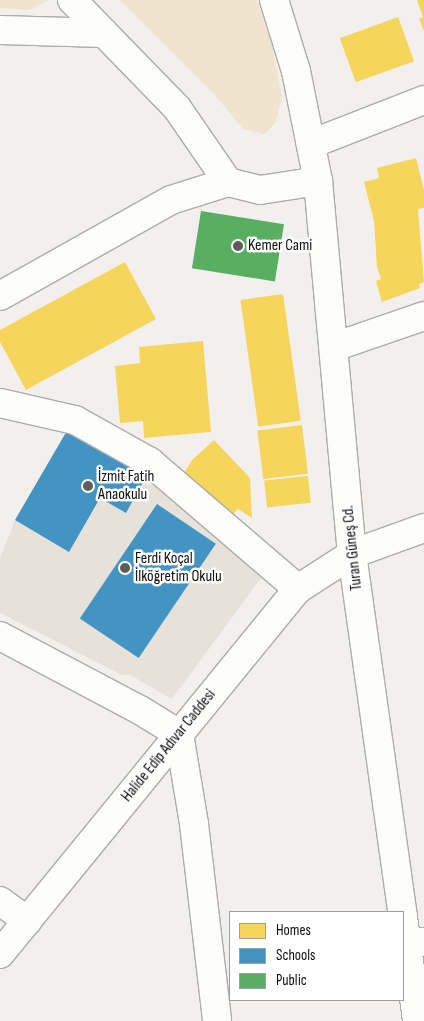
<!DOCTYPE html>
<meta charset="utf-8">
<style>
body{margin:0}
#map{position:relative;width:424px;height:1021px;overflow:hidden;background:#f2f0ee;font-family:"Sofia Sans Condensed",sans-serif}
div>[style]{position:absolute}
.built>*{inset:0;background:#e6e1d9}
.green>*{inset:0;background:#f0e4cf}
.homes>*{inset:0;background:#f6d55c;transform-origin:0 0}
.schools>*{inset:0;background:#4393c3;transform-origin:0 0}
.public>*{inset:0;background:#5aae61;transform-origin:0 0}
.roads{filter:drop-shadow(1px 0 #adacaa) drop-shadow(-1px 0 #adacaa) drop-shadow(0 1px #adacaa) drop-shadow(0 -1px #adacaa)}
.minor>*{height:28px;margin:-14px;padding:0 14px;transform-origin:14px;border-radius:14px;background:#fdfdfc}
.major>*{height:28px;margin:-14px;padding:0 14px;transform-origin:14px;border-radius:14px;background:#fdfdfc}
.dots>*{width:14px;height:14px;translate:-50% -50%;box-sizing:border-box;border:2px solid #fff;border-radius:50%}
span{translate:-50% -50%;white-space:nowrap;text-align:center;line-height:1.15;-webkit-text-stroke:5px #fff;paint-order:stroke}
.poi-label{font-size:16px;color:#0f0e0c}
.left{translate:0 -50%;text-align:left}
.street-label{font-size:16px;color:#0f0e0c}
.legend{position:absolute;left:229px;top:911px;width:175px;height:90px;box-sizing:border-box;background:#fff;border:1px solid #9f9f9e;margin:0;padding:6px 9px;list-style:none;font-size:15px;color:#0f0e0c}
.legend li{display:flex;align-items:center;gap:10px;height:25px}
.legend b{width:25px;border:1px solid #9f9f9e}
</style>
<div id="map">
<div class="built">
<div style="clip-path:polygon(68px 429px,156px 479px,261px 578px,172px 699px,130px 675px,122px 675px,0 613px,0 558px,15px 520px)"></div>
</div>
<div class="green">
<div style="clip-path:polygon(0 0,49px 0,29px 10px,0 8px)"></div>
<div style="clip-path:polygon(120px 0,257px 0,273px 49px,282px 98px,275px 124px,264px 134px,243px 129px,213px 93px)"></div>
</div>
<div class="homes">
<div style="clip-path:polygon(417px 0,424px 0,424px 31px,419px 19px,423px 17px)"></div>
<div style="left:398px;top:17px;width:47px;height:62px;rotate:70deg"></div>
<div style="clip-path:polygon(416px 158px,424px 190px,424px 208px,418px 209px,424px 282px,419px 284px,420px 288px,382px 302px,376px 281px,381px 279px,377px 267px,374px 221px,364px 182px,379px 178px,377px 168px)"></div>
<div style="clip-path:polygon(125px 262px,156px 319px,26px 390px,0 342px,0 330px)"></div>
<div style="left:283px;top:294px;width:128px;height:43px;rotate:82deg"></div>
<div style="clip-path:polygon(203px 341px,211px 432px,144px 438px,143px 421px,120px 423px,115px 366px,140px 363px,139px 347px)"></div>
<div style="left:302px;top:425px;width:49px;height:45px;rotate:83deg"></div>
<div style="clip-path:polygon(214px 440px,250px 478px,252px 518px,238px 509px,228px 520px,180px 480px,192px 460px)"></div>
<div style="left:308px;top:476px;width:27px;height:44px;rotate:84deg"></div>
</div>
<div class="schools">
<div style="clip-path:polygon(68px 429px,147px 475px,126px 513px,100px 498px,69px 552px,15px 520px)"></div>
<div style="left:157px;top:504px;width:71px;height:138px;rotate:34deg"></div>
</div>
<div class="public">
<div style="left:201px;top:211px;width:84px;height:58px;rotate:9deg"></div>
</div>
<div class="roads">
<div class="minor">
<div style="left:0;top:30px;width:104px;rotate:1.7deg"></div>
<div style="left:311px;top:144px;width:121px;rotate:-21.3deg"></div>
<div style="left:0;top:296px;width:196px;rotate:-29.3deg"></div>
<div style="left:171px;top:200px;width:60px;rotate:-17.5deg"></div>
<div style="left:334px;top:347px;width:95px;rotate:-19deg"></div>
<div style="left:0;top:403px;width:77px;rotate:12.8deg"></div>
<div style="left:75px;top:420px;width:86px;rotate:29.2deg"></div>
<div style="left:150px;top:462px;width:195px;rotate:40.6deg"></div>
<div style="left:0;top:636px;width:158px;rotate:27.9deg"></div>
<div style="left:140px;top:710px;width:46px;rotate:31.6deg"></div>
<div style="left:179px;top:734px;width:91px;rotate:80.5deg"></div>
<div style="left:194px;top:824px;width:198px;rotate:83.3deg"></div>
<div style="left:0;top:901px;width:34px;rotate:36deg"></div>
<div style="left:406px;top:942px;width:18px"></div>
<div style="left:0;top:954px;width:471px;rotate:-50.8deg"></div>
<div style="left:298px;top:589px;width:64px;rotate:-32.9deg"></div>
<div style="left:352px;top:554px;width:77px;rotate:-19.9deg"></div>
</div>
<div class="major">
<div style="left:72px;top:0;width:151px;rotate:45.8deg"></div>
<div style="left:177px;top:108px;width:90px;rotate:55.4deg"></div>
<div style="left:228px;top:182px;width:33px;rotate:14deg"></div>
<div style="left:260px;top:190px;width:59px;rotate:-8.8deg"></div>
<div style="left:274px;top:0;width:74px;rotate:72.8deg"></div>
<div style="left:296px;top:71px;width:112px;rotate:78.7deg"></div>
<div style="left:318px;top:181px;width:375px;rotate:84.8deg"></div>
<div style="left:352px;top:554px;width:361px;rotate:82deg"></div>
<div style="left:403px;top:917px;width:105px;rotate:82.3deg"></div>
</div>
</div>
<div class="dots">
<div style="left:238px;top:246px;background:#5e5d5b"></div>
<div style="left:88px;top:486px;background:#5e5d5b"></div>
<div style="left:125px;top:568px;background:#5e5d5b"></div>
</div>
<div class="poi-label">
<span class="left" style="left:248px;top:246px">Kemer Cami</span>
<span class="left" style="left:98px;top:486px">İzmit Fatih<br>Anaokulu</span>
<span class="left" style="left:135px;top:568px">Ferdi Koçal<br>İlköğretim Okulu</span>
</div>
<div class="street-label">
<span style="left:353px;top:548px;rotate:-96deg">Turan Güneş Cd.</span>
<span style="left:169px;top:746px;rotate:-51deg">Halide Edip Adıvar Caddesi</span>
</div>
<ul class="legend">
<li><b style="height:14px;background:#f6d55c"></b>Homes</li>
<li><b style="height:14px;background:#4393c3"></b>Schools</li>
<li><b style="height:14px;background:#5aae61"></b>Public</li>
</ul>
</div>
